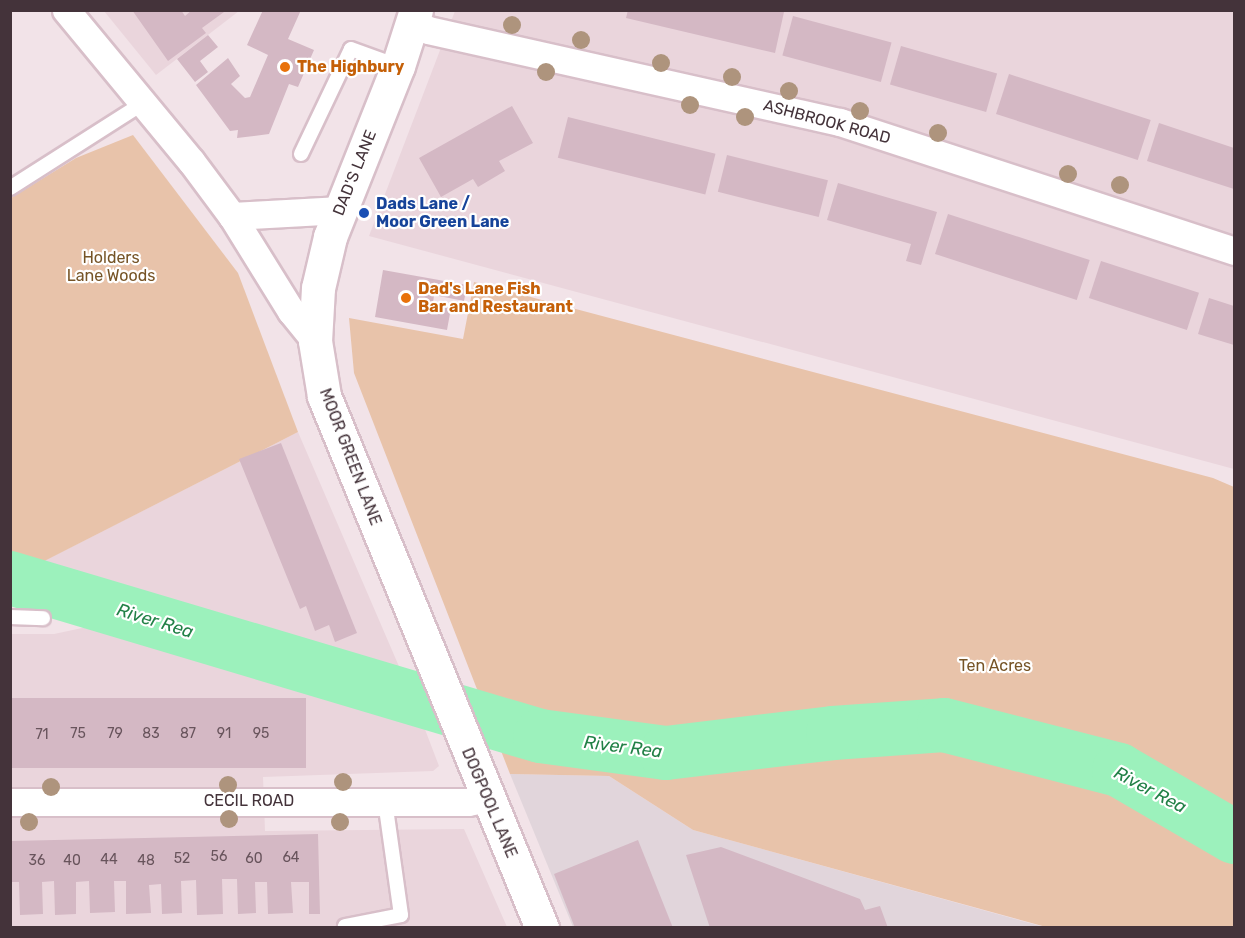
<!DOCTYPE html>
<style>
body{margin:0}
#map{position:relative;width:1245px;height:938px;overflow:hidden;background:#f2e3e8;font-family:Rubik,sans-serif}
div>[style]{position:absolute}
.residential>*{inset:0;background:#ead5dc}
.industrial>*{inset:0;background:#e1d5db}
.green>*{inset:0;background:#e8c3aa}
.river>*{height:54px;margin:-27px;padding:0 27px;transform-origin:27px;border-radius:27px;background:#9cf1bc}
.building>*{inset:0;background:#d4b8c4;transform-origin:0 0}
.roads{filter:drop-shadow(2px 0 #d8bfc9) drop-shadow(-2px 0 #d8bfc9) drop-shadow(0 2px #d8bfc9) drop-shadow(0 -2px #d8bfc9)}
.service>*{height:14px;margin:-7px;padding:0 7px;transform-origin:7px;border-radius:7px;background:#fff}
.minor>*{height:27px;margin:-13.5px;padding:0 13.5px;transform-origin:13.5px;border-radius:13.5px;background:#fff}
.tertiary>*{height:33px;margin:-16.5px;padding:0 16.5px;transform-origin:16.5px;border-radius:16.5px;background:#fff}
.trees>*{width:18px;height:18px;margin:-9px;border-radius:50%;background:#ae947d}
.dots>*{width:16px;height:16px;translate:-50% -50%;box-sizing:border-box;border:3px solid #fff;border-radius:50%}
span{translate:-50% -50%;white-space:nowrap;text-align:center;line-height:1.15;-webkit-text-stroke:4.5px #fff;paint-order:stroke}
.number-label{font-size:14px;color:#68545c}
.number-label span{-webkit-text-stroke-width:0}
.food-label{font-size:16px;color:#c56008;font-weight:700}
.left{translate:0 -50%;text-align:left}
.street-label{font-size:16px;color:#44333a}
.transit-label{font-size:16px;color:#164399;font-weight:700}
.park-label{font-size:16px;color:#765426}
.water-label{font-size:18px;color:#228147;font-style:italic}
.frame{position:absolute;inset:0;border:12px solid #44333a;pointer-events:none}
</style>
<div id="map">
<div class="residential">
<div style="clip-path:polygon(104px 11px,239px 11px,156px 75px)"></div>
<div style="clip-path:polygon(455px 11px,1234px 11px,1234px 469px,369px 236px)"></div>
<div style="clip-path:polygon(298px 432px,404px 678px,143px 596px,30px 568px)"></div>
<div style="clip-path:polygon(101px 624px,224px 656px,421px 719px,439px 766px,433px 771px,263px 777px,265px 831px,464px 829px,507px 927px,11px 928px,11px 634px,54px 634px)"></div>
</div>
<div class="industrial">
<div style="clip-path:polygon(510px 774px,609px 776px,693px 830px,1044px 927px,573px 927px)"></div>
</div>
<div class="green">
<div style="clip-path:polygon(133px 135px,238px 273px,298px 432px,11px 578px,11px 198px,76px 158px)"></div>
<div style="clip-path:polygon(474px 282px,1213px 478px,1234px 487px,1234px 927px,1046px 927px,693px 830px,609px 776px,510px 774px,354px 373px,349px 318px,463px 339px)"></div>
</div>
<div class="river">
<div style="left:10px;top:578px;width:553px;rotate:16.6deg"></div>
<div style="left:540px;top:736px;width:127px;rotate:7.7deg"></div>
<div style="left:666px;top:753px;width:168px;rotate:-6.8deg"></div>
<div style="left:833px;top:733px;width:111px;rotate:-4.1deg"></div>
<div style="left:944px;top:725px;width:181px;rotate:14.4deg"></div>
<div style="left:1119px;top:770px;width:133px;rotate:30.2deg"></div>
</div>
<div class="building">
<div style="clip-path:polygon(132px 10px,181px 10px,185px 16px,192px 10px,224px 12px,202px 28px,206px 33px,168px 61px)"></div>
<div style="clip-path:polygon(263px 10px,301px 10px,288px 39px,314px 50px,298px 87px,289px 84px,269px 134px,237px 138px,238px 130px,230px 131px,196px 85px,228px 58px,240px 76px,231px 84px,245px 98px,250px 97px,268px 55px,247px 45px)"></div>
<div style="clip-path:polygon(628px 10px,777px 10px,784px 12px,775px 53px,626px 18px)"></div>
<div style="left:793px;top:16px;width:102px;height:41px;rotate:15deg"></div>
<div style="clip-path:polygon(208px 35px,218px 47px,200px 61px,208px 72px,195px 82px,177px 59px)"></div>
<div style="left:901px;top:46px;width:100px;height:40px;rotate:16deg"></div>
<div style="left:1009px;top:74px;width:149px;height:42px;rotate:18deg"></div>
<div style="clip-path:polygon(512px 106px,533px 143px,499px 161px,505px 171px,478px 187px,473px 179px,441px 197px,419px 158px)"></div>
<div style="left:568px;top:117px;width:152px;height:42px;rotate:14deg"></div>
<div style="clip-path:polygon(1159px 123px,1234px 148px,1234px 189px,1147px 161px)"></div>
<div style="left:727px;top:155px;width:104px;height:38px;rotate:14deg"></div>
<div style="clip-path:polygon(838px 183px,937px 212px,921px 265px,906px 261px,911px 244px,827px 220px)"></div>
<div style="left:948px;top:214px;width:149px;height:42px;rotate:18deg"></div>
<div style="left:1101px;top:261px;width:103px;height:39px;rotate:18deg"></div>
<div style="clip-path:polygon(383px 270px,467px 285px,464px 301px,434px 295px,433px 304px,451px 308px,447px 330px,375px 317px)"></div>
<div style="clip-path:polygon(1209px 298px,1234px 306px,1234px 345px,1198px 334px)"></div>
<div style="clip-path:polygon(281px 443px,357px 633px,335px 642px,329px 625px,315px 631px,306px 606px,300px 609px,239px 459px)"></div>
<div style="left:306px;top:698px;width:70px;height:296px;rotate:90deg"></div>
<div style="clip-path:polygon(318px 834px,320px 914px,309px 914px,309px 882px,291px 882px,293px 913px,268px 914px,267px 882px,255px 882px,256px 913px,238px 914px,237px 879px,222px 879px,223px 914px,197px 915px,196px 880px,181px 881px,182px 913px,162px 914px,161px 884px,149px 885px,151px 913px,126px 914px,126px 881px,114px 881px,115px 912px,90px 913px,89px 881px,76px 882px,76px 914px,55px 915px,54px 881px,42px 882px,43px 914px,20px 915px,19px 882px,10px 882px,10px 841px)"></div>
<div style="clip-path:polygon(638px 840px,673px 928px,575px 928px,554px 874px)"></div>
<div style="clip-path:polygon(721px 847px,860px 899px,865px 910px,880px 906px,888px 928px,710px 928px,686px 855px)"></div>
</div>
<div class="roads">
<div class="service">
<div style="left:301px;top:154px;width:116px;rotate:-64.5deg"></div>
<div style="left:351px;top:49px;width:50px;rotate:19.9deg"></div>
<div style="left:10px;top:188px;width:156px;rotate:-32.5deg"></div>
<div style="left:10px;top:617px;width:33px;rotate:2deg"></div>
<div style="left:345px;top:926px;width:57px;rotate:-11.1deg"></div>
<div style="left:401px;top:915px;width:115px;rotate:-98deg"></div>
</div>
<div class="minor">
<div style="left:66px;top:10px;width:196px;rotate:50.4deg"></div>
<div style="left:191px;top:161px;width:69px;rotate:53.3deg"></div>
<div style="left:232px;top:216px;width:112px;rotate:58.2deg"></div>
<div style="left:291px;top:311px;width:38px;rotate:51deg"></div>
<div style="left:411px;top:23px;width:18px;rotate:22deg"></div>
<div style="left:428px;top:30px;width:422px;rotate:12.6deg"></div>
<div style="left:840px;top:122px;width:415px;rotate:18.1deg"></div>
<div style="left:232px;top:216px;width:109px;rotate:-3.2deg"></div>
<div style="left:10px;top:802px;width:458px"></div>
<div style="left:468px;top:802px;width:20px;rotate:-11deg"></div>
</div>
<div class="tertiary">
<div style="left:416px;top:10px;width:59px;rotate:107.8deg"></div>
<div style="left:398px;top:66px;width:184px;rotate:111.7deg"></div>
<div style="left:330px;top:237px;width:52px;rotate:103.2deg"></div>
<div style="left:318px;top:288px;width:53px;rotate:93.2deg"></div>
<div style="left:315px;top:341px;width:56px;rotate:80.7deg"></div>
<div style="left:324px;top:396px;width:575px;rotate:67.72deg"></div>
</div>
</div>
<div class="trees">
<div style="left:512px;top:25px"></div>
<div style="left:581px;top:40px"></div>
<div style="left:661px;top:63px"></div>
<div style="left:546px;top:72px"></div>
<div style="left:732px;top:77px"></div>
<div style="left:789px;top:91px"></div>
<div style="left:690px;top:105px"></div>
<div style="left:860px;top:111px"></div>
<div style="left:745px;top:117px"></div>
<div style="left:938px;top:133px"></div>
<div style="left:1068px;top:174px"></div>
<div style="left:1120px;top:185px"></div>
<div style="left:343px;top:782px"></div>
<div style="left:228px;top:785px"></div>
<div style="left:51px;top:787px"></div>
<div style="left:229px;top:819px"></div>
<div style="left:29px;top:822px"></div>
<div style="left:340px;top:822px"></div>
</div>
<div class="dots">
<div style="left:285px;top:67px;background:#e8710a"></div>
<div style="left:364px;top:213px;background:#1a4fb4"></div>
<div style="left:406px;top:298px;background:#e8710a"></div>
</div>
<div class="number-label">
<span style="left:78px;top:734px">75</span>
<span style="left:115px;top:734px">79</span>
<span style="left:151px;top:734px">83</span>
<span style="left:188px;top:734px">87</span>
<span style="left:224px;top:734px">91</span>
<span style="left:261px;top:734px">95</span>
<span style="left:42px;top:735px">71</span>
<span style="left:219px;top:857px">56</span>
<span style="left:291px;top:858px">64</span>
<span style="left:182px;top:859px">52</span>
<span style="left:254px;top:859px">60</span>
<span style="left:109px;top:860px">44</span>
<span style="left:37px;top:861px">36</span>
<span style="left:72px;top:861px">40</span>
<span style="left:146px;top:861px">48</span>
</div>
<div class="food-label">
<span class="left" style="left:297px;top:67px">The Highbury</span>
<span class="left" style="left:418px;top:298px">Dad's Lane Fish<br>Bar and Restaurant</span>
</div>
<div class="street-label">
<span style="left:827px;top:122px;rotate:15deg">ASHBROOK ROAD</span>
<span style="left:355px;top:173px;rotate:-68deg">DAD'S LANE</span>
<span style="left:350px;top:457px;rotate:69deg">MOOR GREEN LANE</span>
<span style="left:249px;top:801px">CECIL ROAD</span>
<span style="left:489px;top:803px;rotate:67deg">DOGPOOL LANE</span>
</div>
<div class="transit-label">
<span class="left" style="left:376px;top:213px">Dads Lane /<br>Moor Green Lane</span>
</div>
<div class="park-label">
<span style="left:111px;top:267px">Holders<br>Lane Woods</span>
<span style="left:995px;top:666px">Ten Acres</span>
</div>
<div class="water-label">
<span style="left:155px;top:621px;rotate:17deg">River Rea</span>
<span style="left:623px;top:747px;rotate:7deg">River Rea</span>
<span style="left:1150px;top:790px;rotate:28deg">River Rea</span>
</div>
<div class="frame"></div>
</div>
